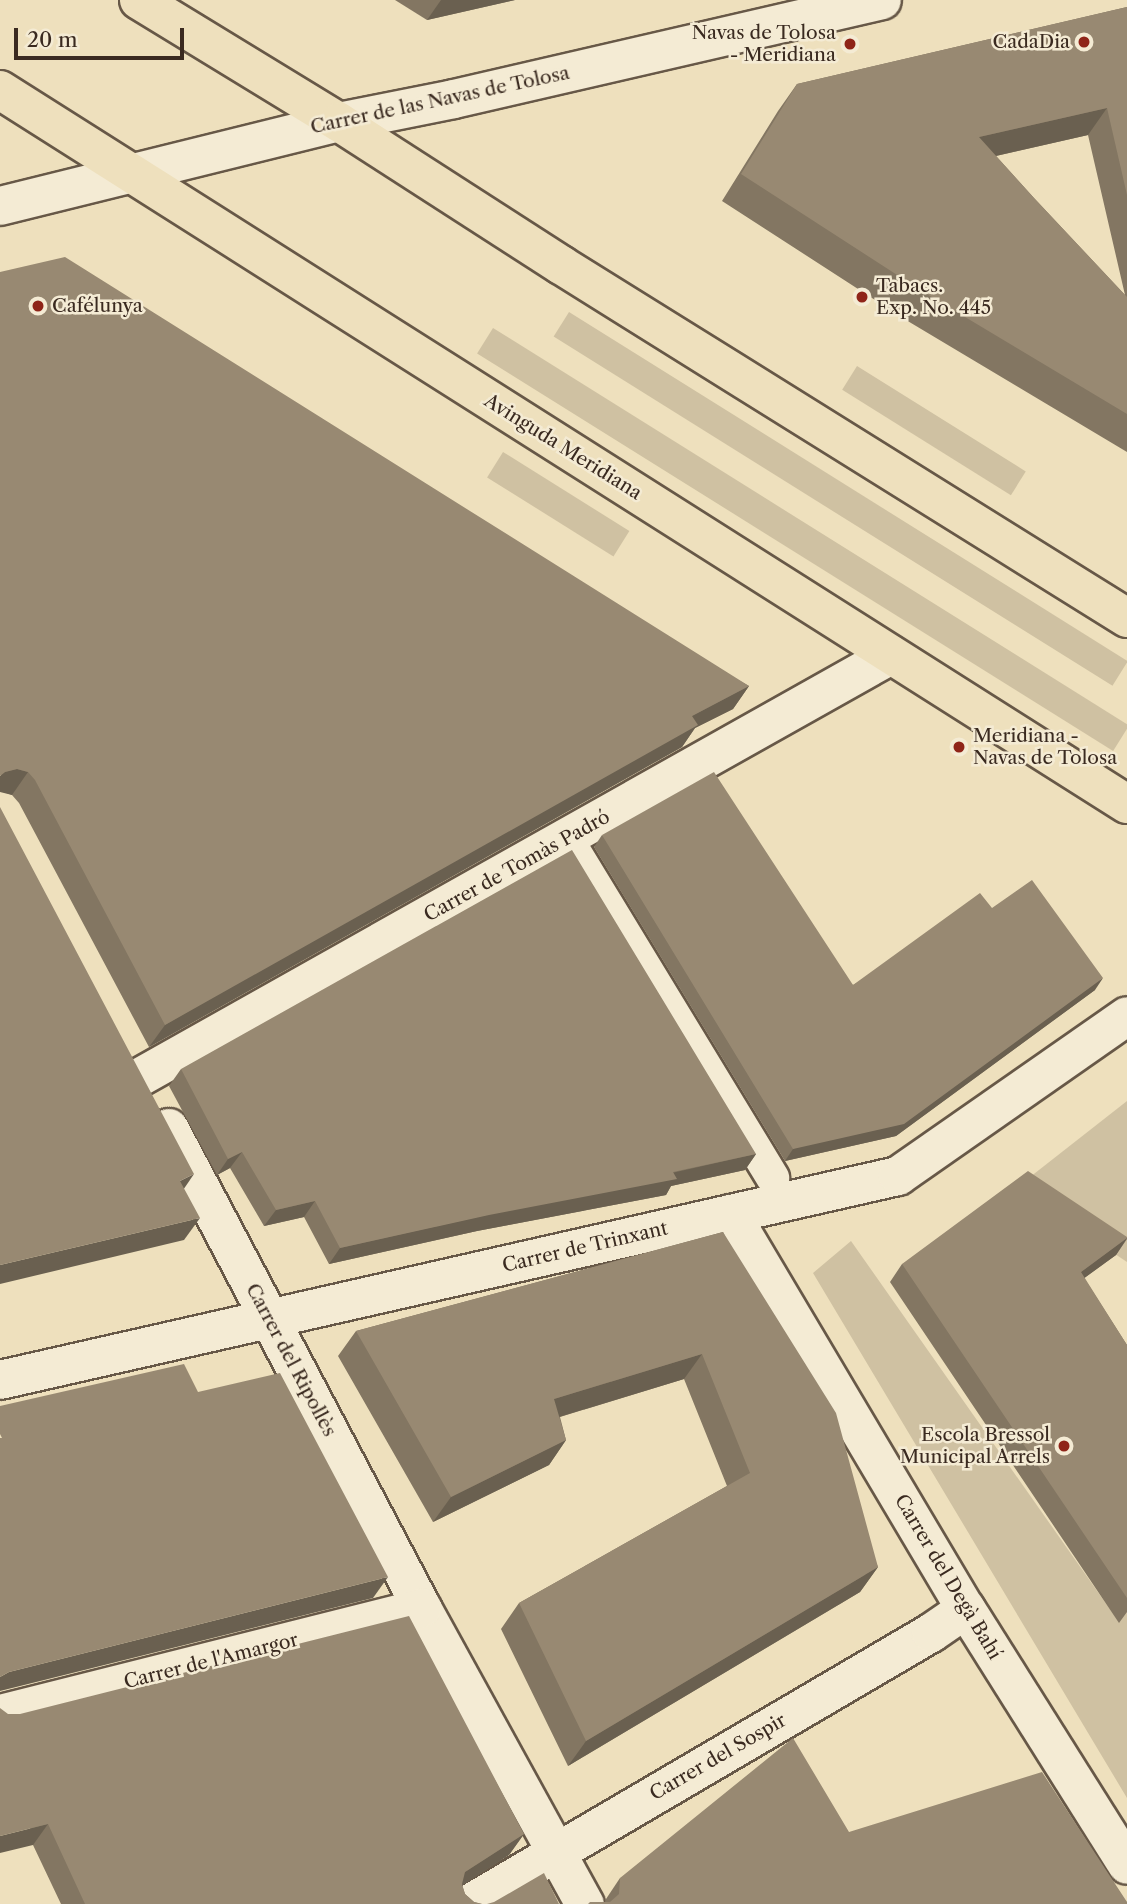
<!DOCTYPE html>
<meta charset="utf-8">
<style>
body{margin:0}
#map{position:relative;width:1127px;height:1904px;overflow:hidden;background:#eee0bd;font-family:"Libre Caslon Text",serif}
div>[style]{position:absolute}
.green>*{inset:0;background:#cfc1a2;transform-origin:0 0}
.roads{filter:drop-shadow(2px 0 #675847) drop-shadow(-2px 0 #675847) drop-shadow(0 2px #675847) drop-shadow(0 -2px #675847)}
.pedestrian>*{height:33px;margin:-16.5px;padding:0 16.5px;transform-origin:16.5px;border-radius:16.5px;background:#f4ebd4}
.minor>*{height:38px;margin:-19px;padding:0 19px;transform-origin:19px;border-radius:19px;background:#f4ebd4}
.secondary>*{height:38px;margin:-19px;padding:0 19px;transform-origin:19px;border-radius:19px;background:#f4ebd4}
.primary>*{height:38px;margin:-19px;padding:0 19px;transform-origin:19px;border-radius:19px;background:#eee0bd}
.wall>*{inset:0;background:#837662}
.shaded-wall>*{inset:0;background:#6a6050}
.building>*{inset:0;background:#988972}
.dots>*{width:19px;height:19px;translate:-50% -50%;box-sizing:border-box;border:4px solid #f4ebd4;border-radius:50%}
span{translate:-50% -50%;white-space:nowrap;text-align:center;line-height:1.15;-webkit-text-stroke:5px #f4ebd4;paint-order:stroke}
.poi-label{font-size:19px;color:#3a2a20}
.right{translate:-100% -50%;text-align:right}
.left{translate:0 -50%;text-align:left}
.street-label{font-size:19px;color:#3a2a20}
.scale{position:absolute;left:14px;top:28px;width:170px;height:32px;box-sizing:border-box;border:4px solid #3a2a20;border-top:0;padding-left:9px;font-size:21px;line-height:24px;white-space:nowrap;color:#3a2a20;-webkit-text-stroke:5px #f4ebd4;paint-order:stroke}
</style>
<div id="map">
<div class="green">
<div style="left:569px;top:312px;width:659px;height:29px;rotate:32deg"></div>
<div style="left:493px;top:328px;width:750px;height:30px;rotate:32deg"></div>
<div style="left:857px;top:366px;width:199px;height:28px;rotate:32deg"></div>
<div style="left:503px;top:452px;width:149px;height:30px;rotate:32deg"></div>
<div style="clip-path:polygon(1127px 1101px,1127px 1262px,1016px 1188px)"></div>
<div style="clip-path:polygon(851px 1241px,1119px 1622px,1127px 1610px,1127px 1798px,813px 1273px)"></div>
</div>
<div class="roads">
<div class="pedestrian">
<div style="left:566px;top:838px;width:397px;rotate:58.7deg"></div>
</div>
<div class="minor">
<div style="left:142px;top:1076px;width:859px;rotate:-29.34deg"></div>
<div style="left:169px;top:1128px;width:543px;rotate:62.21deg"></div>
<div style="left:422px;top:1608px;width:338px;rotate:61.2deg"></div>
<div style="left:731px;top:1214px;width:460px;rotate:59.3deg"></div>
<div style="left:966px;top:1609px;width:302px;rotate:57.8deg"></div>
<div style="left:0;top:1380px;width:921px;rotate:-12.8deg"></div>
<div style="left:898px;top:1176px;width:279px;rotate:-34.9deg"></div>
<div style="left:0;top:1714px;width:435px;rotate:-14.1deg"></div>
<div style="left:469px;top:1904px;width:536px;rotate:-30.4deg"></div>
<div style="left:931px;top:1633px;width:42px;rotate:-34.4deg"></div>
</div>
<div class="secondary">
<div style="left:0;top:206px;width:349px;rotate:-13.9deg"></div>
<div style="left:339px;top:122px;width:117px;rotate:-11.3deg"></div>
<div style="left:454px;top:99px;width:439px;rotate:-13deg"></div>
</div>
<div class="primary">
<div style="left:139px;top:0;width:234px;rotate:31.4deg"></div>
<div style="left:339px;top:122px;width:264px;rotate:32.8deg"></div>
<div style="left:561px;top:265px;width:667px;rotate:31.95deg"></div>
<div style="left:0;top:90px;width:1334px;rotate:32.36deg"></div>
</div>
</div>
<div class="wall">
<div style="clip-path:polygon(395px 0,515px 0,427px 20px)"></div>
<div style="clip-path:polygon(evenodd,1127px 7px,1127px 452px,906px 320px,722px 201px,778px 111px,797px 84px,1127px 7px,1088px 135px,1125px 295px,1034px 198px,996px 156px,1088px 135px)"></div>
<div style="clip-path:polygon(0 272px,749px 686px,733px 709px,695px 728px,682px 747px,149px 1047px,19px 803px,12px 795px,1px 791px)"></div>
<div style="clip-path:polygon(602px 835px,853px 985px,992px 908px,1095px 990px,896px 1136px,785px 1161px,594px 847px)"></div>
<div style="clip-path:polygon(181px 1069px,756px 1154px,745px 1170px,671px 1186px,666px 1195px,477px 1231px,329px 1264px,304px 1217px,264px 1226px,230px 1168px,217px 1175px,169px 1086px)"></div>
<div style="clip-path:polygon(723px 1232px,878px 1567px,860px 1592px,568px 1766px,501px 1629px,519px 1603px,727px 1486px,684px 1379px,560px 1417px,566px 1440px,549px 1465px,433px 1522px,338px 1356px,356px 1331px)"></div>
<div style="clip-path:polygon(1127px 1237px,1127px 1239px,1116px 1255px,1084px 1278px,1127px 1345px,1127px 1612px,1119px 1623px,890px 1282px,902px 1264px)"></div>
<div style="clip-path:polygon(8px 1714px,524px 1834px,509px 1855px,462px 1885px,465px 1894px,474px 1902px,482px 1904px,61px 1904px,33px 1845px)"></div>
<div style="clip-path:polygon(849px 1832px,1127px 1902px,605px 1902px,606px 1899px,620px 1878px)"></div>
</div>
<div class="shaded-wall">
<div style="clip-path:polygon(441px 0,515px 0,427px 20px)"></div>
<div style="clip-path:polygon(1107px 108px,1088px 135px,960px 164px,979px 137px)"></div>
<div style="clip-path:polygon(749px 686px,733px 709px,695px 728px,682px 747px,149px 1047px,165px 1025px,692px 716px)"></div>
<div style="clip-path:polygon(17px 769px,28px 772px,12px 795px,0 792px,0 776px,5px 772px)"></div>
<div style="clip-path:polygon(1103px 978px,1095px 990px,896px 1136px,785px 1161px,793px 1149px)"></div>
<div style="clip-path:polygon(242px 1152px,230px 1168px,217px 1175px,228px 1159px)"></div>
<div style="clip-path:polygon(756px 1154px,745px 1170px,671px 1186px,666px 1195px,477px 1231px,329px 1264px,340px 1248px)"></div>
<div style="clip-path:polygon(194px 1174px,179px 1196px,180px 1181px)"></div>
<div style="clip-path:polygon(315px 1201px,304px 1217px,264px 1226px,276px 1210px)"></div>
<div style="clip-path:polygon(200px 1218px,184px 1240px,0 1284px,0 1265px)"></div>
<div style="clip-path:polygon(1127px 1238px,1116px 1255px,1068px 1290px,1081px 1272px)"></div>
<div style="clip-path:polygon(702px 1354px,684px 1379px,536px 1424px,554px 1399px)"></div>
<div style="clip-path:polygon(566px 1440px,549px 1465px,433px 1522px,451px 1497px)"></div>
<div style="clip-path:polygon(878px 1567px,860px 1592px,568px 1766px,586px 1741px)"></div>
<div style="clip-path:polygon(388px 1577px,373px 1598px,0 1691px,0 1677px,9px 1672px)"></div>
<div style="clip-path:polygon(48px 1824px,33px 1845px,0 1853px,0 1836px)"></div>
<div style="clip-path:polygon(524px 1834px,509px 1855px,450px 1893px,465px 1872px)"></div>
</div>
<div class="building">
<div style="clip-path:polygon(1127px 7px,1127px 195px,1107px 108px,979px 137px,1034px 198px,1127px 297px,1127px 414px,925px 293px,741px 174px,797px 84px)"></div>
<div style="clip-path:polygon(65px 257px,749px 686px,692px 716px,698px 725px,165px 1025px,35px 780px,28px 772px,17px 769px,5px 772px,0 776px,0 272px)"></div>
<div style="clip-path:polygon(714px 772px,853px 985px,980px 893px,992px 908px,1032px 880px,1103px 978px,904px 1124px,793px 1149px,602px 835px)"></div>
<div style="clip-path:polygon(0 807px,194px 1174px,180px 1181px,200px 1218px,0 1265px)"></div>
<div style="clip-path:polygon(572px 850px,756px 1154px,673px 1172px,677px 1179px,489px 1215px,340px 1248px,315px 1201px,276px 1210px,242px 1152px,228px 1159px,181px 1069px)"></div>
<div style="clip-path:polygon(1028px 1171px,1127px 1237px,1127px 1238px,1081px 1272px,1127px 1345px,1127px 1598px,902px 1264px)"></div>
<div style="clip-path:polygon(723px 1232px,836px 1413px,878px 1567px,586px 1741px,519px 1603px,750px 1473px,702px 1354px,554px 1399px,566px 1440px,451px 1497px,356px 1331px)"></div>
<div style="clip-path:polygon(184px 1364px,198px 1392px,280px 1373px,388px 1577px,9px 1672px,0 1677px,0 1438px,2px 1438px,0 1434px,0 1406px)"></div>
<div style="clip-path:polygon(409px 1616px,524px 1834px,465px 1872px,462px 1884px,465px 1894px,474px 1902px,482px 1904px,85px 1904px,48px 1824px,0 1836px,0 1708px,8px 1714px,20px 1714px)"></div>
<div style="clip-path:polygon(793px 1738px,849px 1832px,1042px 1772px,1127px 1902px,1127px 1904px,588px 1904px,590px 1902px,610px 1902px,619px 1894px,620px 1878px)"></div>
<div style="clip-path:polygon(544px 1873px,559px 1904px,487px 1904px,494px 1902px)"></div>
</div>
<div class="dots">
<div style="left:1084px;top:42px;background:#8f2418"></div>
<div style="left:850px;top:44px;background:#8f2418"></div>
<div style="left:862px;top:297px;background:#8f2418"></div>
<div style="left:38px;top:306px;background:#8f2418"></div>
<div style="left:959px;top:747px;background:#8f2418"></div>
<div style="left:1064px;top:1446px;background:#8f2418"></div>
</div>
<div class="poi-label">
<span class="right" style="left:836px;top:44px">Navas de Tolosa<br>- Meridiana</span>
<span class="right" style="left:1070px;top:42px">CadaDia</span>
<span class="left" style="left:876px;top:297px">Tabacs.<br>Exp. No. 445</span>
<span class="left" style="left:52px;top:306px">Cafélunya</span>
<span class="left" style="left:973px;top:747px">Meridiana -<br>Navas de Tolosa</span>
<span class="right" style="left:1050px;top:1446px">Escola Bressol<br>Municipal Arrels</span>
</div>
<div class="street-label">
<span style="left:440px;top:100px;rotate:-12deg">Carrer de las Navas de Tolosa</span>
<span style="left:563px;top:447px;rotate:32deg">Avinguda Meridiana</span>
<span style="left:517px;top:866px;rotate:-29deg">Carrer de Tomàs Padró</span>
<span style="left:585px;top:1247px;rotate:-13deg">Carrer de Trinxant</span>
<span style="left:291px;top:1360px;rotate:62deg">Carrer del Ripollès</span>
<span style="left:948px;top:1577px;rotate:59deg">Carrer del Degà Bahí</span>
<span style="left:211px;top:1661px;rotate:-14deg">Carrer de l'Amargor</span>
<span style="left:718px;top:1757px;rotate:-30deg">Carrer del Sospir</span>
</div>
<div class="scale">20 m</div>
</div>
